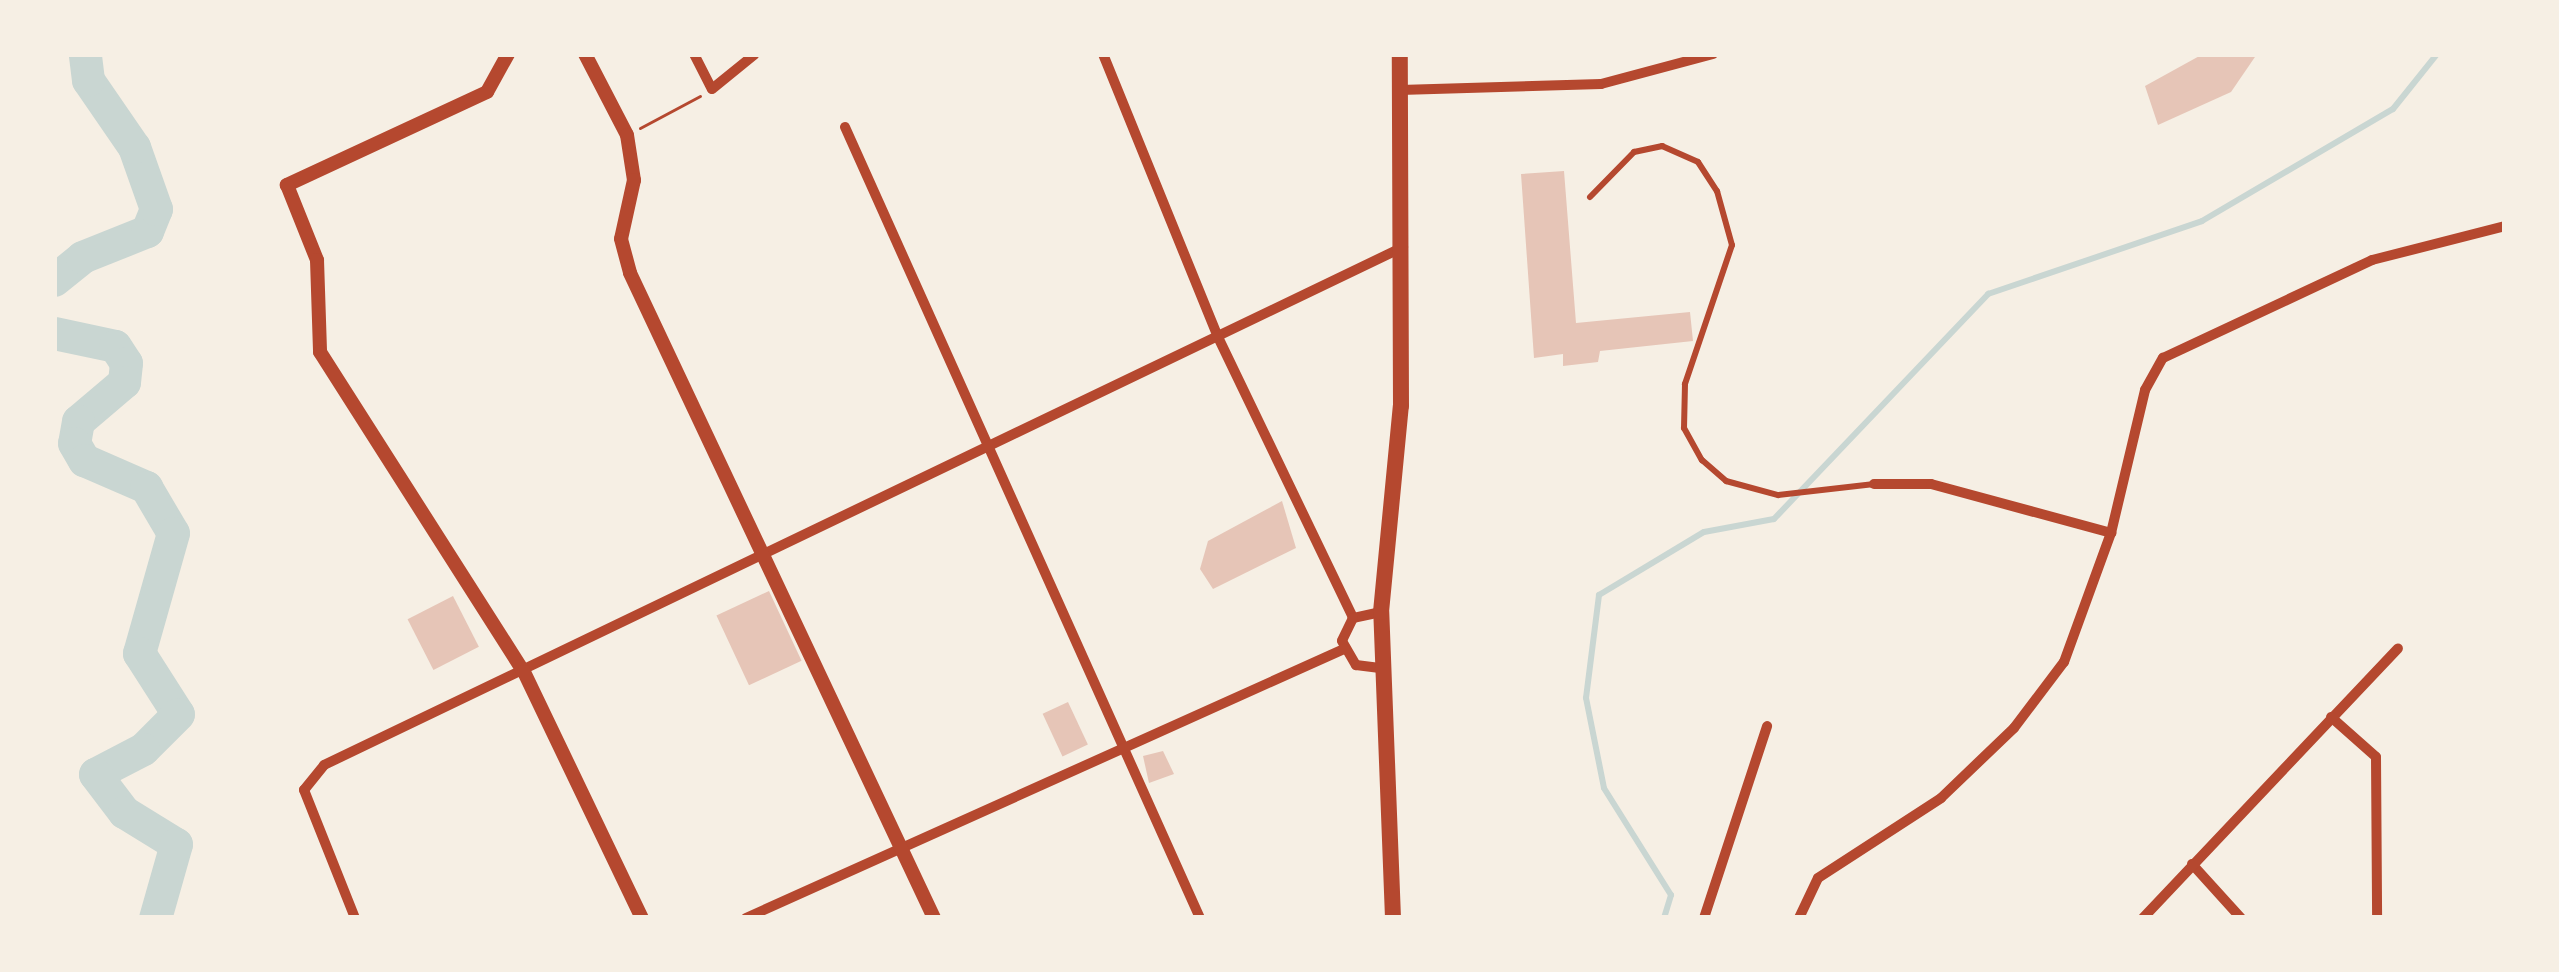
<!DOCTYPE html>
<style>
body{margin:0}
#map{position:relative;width:2559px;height:972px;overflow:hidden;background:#f6efe4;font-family:Commissioner,sans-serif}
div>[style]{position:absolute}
.stream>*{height:6px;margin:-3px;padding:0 3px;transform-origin:3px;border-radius:3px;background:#c9d6d2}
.river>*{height:33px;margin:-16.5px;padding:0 16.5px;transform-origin:16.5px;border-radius:16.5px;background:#c9d6d2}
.building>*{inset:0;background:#e6c5b7;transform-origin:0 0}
.path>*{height:3px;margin:-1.5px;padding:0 1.5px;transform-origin:1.5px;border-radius:1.5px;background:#b5482f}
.service>*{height:6px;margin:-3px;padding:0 3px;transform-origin:3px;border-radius:3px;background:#b5482f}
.minor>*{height:10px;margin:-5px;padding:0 5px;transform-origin:5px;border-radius:5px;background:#b5482f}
.tertiary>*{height:14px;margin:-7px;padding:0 7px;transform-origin:7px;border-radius:7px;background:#b5482f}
.secondary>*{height:16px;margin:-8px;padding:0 8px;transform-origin:8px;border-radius:8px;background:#b5482f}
span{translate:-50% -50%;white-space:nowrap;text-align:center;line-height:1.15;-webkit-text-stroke:9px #f6efe4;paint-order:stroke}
.frame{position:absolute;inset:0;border:57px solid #f6efe4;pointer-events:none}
</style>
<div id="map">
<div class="stream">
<div style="left:1664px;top:918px;width:24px;rotate:-73deg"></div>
<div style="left:1671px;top:895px;width:126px;rotate:-122.1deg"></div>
<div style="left:1604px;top:788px;width:92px;rotate:-101.3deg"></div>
<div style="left:1586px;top:698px;width:104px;rotate:-82.8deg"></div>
<div style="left:1599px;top:595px;width:122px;rotate:-31deg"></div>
<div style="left:1704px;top:532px;width:71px;rotate:-10.5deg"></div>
<div style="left:1774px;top:519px;width:311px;rotate:-46.4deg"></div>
<div style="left:1988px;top:294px;width:226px;rotate:-18.8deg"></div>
<div style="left:2202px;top:221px;width:221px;rotate:-30.4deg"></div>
<div style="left:2393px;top:109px;width:70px;rotate:-51.3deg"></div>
</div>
<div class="river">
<div style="left:54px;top:280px;width:36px;rotate:-39deg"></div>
<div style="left:82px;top:257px;width:70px;rotate:-21.8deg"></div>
<div style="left:147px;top:231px;width:24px;rotate:-68deg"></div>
<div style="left:156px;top:209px;width:66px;rotate:-109.5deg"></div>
<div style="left:134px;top:147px;width:81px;rotate:-124.5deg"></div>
<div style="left:88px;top:80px;width:26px;rotate:-97deg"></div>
<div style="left:54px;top:333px;width:62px;rotate:12deg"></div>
<div style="left:115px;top:346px;width:20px;rotate:57deg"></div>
<div style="left:126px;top:363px;width:19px;rotate:96deg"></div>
<div style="left:124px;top:382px;width:60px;rotate:139.7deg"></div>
<div style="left:78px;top:421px;width:22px;rotate:100deg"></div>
<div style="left:74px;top:443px;width:20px;rotate:60deg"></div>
<div style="left:84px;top:460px;width:68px;rotate:23.5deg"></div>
<div style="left:146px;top:487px;width:53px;rotate:59.6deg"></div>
<div style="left:173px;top:533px;width:125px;rotate:105.8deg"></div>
<div style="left:139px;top:653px;width:72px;rotate:57.4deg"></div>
<div style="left:178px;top:714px;width:49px;rotate:135deg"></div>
<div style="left:143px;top:749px;width:54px;rotate:152.5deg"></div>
<div style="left:95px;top:774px;width:48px;rotate:52.7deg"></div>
<div style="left:124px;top:812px;width:61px;rotate:31.6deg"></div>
<div style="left:176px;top:844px;width:77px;rotate:105.8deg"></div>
</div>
<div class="building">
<div style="clip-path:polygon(2203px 54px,2257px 54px,2231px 92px,2158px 125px,2145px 86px)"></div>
<div style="clip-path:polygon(1564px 171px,1576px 323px,1690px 312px,1693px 341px,1600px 351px,1598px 362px,1563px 366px,1563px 354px,1534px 358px,1521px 174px)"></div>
<div style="clip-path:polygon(1282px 501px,1296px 548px,1213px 589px,1200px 569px,1208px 541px)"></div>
<div style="left:769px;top:591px;width:77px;height:58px;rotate:65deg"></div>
<div style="left:453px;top:596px;width:57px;height:51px;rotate:63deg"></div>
<div style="left:1068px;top:702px;width:47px;height:28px;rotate:65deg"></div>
<div style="clip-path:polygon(1163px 751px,1174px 774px,1149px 783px,1143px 756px)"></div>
</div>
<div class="path">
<div style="left:640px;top:128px;width:68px;rotate:-28.1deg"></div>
</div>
<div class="service">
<div style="left:1590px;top:197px;width:63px;rotate:-45.6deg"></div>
<div style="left:1634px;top:152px;width:29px;rotate:-12deg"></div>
<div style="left:1662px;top:146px;width:39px;rotate:24deg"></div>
<div style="left:1698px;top:162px;width:35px;rotate:57deg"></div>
<div style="left:1717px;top:191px;width:56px;rotate:74.5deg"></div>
<div style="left:1732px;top:245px;width:147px;rotate:108.7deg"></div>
<div style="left:1685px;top:384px;width:44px;rotate:91.3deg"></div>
<div style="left:1684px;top:428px;width:37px;rotate:61deg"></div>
<div style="left:1702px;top:460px;width:32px;rotate:41deg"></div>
<div style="left:1726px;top:481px;width:54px;rotate:15.1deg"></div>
<div style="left:1778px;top:495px;width:97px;rotate:-6.5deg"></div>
</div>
<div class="minor">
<div style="left:694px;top:54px;width:39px;rotate:63deg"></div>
<div style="left:712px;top:89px;width:55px;rotate:-39.1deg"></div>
<div style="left:1103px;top:54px;width:303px;rotate:67.9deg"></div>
<div style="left:1217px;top:335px;width:314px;rotate:64.3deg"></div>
<div style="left:1400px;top:90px;width:201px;rotate:-1.7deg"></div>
<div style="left:1601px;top:84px;width:116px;rotate:-15deg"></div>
<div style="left:845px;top:127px;width:867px;rotate:65.83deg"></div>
<div style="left:1874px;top:484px;width:57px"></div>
<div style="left:1931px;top:484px;width:187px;rotate:15.2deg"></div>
<div style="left:1381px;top:612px;width:29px;rotate:168deg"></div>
<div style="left:1353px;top:618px;width:25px;rotate:116deg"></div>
<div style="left:1342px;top:641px;width:28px;rotate:60deg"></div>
<div style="left:1356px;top:665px;width:26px;rotate:7deg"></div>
<div style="left:2331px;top:717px;width:60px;rotate:41.6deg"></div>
<div style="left:2376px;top:757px;width:161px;rotate:89.6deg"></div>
<div style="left:2192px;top:864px;width:73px;rotate:47.8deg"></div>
<div style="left:355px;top:918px;width:138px;rotate:-111.7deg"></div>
<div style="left:304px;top:790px;width:32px;rotate:-51deg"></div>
<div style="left:324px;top:765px;width:1197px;rotate:-25.64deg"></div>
<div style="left:746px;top:918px;width:656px;rotate:-24.22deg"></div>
<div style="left:1704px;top:918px;width:202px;rotate:-71.8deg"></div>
<div style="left:1799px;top:918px;width:44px;rotate:-64.6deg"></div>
<div style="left:1818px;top:878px;width:147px;rotate:-33deg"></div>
<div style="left:1941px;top:798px;width:101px;rotate:-43.8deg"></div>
<div style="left:2014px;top:728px;width:83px;rotate:-52.9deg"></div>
<div style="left:2064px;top:662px;width:137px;rotate:-70deg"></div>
<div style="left:2111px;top:533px;width:147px;rotate:-76.6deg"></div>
<div style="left:2145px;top:390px;width:37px;rotate:-61deg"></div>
<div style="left:2163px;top:358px;width:231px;rotate:-25.1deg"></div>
<div style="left:2372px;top:260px;width:137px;rotate:-14.3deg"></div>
<div style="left:2143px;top:918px;width:371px;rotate:-46.6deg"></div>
</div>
<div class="tertiary">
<div style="left:508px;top:54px;width:43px;rotate:118.9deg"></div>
<div style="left:487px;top:92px;width:221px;rotate:155.1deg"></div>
<div style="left:287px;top:185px;width:81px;rotate:68.2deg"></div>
<div style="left:317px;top:260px;width:92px;rotate:88.1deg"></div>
<div style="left:320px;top:352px;width:379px;rotate:57.5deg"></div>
<div style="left:524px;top:672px;width:273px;rotate:64.4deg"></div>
<div style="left:585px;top:54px;width:91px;rotate:62.6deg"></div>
<div style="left:627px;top:135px;width:46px;rotate:81.2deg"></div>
<div style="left:634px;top:180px;width:60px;rotate:102.4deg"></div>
<div style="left:621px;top:239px;width:35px;rotate:75deg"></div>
<div style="left:630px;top:273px;width:713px;rotate:64.76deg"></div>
</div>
<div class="secondary">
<div style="left:1393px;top:918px;width:306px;rotate:-92.2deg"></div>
<div style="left:1381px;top:612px;width:207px;rotate:-84.5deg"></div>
<div style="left:1401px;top:406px;width:352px;rotate:-90.2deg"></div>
</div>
<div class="frame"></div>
</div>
